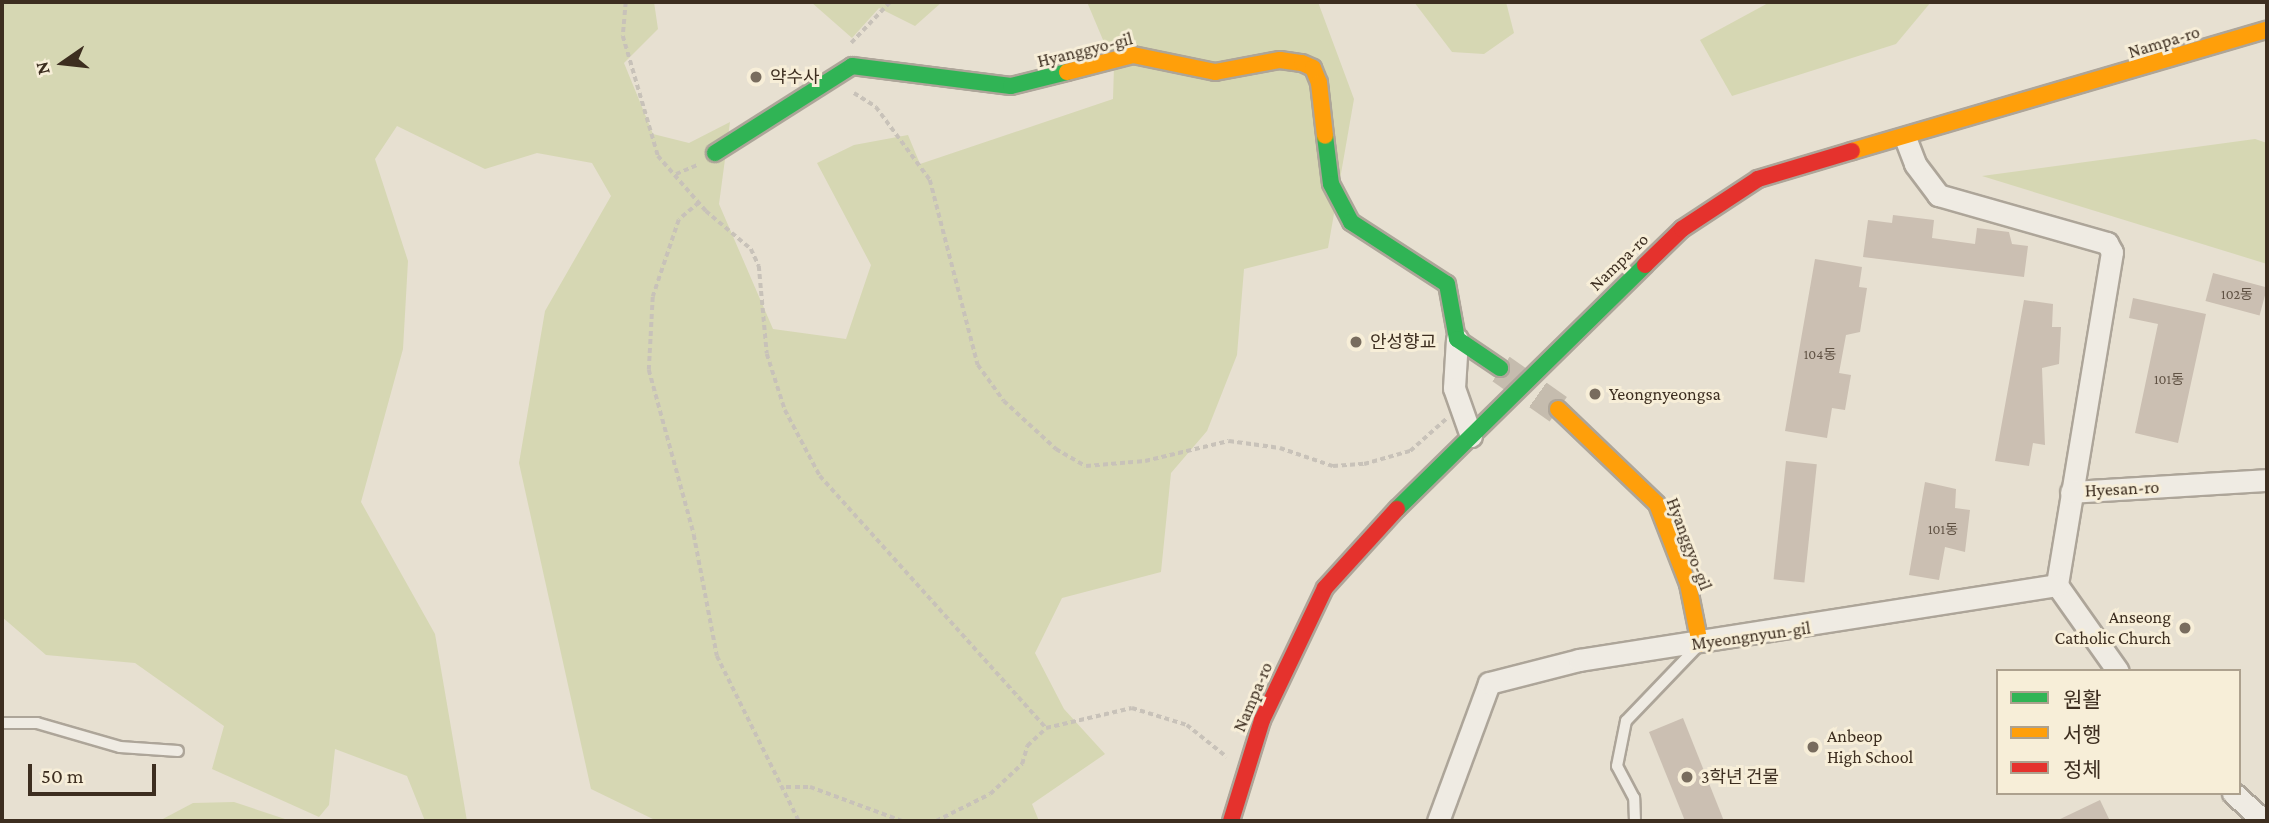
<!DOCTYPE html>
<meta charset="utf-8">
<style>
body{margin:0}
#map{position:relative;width:2269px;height:823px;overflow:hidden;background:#e7e0d1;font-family:"Crimson Pro","Noto Sans KR",serif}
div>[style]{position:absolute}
.green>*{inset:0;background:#d6d7b3}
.building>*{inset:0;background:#cbbfb2;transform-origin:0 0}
.secondary-tunnel>*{height:30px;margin-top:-15px;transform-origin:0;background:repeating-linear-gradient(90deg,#c5bcae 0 30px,transparent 0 45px)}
.path>*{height:3.5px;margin-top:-1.75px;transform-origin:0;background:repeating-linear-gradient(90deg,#c8c2b9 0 5px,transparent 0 8.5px)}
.roads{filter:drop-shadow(2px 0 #ada599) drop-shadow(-2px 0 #ada599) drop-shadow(0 2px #ada599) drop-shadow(0 -2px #ada599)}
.lane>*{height:10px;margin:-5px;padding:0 5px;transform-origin:5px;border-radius:5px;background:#efebe3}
.street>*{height:21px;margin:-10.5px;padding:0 10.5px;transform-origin:10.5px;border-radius:10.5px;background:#efebe3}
.fast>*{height:16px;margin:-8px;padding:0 8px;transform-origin:8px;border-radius:8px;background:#30b455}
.slow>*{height:16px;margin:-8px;padding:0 8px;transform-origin:8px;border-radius:8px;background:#ff9f0a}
.jam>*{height:16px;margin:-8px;padding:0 8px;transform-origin:8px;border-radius:8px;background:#e5322d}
.dots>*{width:19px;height:19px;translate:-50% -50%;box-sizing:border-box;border:4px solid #f7eed8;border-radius:50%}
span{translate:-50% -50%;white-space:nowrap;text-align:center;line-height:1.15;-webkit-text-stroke:6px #f7eed8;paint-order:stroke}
.number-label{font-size:14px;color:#605244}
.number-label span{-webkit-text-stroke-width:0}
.street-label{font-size:18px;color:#3d2e20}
.poi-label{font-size:18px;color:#3d2e20}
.left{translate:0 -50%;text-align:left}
.right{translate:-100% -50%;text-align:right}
.frame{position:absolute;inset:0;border:4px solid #3d2e20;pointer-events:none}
.legend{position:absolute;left:1996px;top:669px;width:245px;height:126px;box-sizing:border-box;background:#f7eed8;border:2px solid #ada18e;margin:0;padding:9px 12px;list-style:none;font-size:21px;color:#3d2e20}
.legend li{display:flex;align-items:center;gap:14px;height:35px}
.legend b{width:35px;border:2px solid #ada18e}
.north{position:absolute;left:28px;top:28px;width:70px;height:70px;-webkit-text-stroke:5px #f7eed8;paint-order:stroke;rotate:256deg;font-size:19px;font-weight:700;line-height:28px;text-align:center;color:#3d2e20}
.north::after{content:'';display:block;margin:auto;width:24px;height:32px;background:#3d2e20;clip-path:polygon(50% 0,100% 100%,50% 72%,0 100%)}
.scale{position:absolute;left:28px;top:764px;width:128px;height:32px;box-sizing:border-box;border:4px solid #3d2e20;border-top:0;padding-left:9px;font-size:21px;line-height:24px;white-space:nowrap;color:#3d2e20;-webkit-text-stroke:5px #f7eed8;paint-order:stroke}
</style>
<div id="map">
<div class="green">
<div style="clip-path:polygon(2px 2px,654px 2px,658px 29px,624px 63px,653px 134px,689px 143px,730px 122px,719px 204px,773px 329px,846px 339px,871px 265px,817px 163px,854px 145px,908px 135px,920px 164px,1113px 99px,1114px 66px,1087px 2px,1318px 2px,1354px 99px,1328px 248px,1244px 269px,1237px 355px,1207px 431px,1171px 473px,1161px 572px,1062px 598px,1035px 653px,1064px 709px,1105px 754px,1032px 804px,1039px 821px,657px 821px,591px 789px,519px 463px,545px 311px,611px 196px,592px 163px,537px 153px,485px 169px,397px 126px,375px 159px,408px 261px,403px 349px,361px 502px,435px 634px,467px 821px,425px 821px,407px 776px,335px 749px,329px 805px,319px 817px,212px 769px,224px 726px,135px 663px,46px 655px,2px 617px)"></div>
<div style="clip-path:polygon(811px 2px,942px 2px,915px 26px,879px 8px,852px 38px)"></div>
<div style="clip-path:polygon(1414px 2px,1506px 2px,1514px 33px,1484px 54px,1452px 52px)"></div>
<div style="clip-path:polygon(1770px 2px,1931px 2px,1896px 44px,1732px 96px,1700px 40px)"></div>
<div style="clip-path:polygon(2255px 139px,2267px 143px,2267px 264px,1982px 176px)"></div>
<div style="clip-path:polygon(234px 802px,291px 821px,159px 821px,193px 803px)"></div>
</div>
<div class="building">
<div style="clip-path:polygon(1893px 215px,1934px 220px,1932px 238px,1975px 244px,1977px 228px,2009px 232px,2012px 244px,2028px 246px,2024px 277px,1863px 257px,1868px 220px,1892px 223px)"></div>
<div style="clip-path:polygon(1815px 259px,1862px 267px,1859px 287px,1867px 288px,1860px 332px,1846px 335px,1839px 373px,1851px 375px,1845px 410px,1832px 408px,1827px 438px,1785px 431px)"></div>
<div style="left:2213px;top:273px;width:56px;height:29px;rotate:15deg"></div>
<div style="clip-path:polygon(2133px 298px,2206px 314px,2178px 443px,2135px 433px,2158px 324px,2129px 318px)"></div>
<div style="clip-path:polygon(2024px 300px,2053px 304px,2052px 327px,2061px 327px,2059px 364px,2042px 368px,2045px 445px,2033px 443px,2029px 466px,1995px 461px)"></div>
<div style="left:1786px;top:461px;width:31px;height:119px;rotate:6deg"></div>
<div style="clip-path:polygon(1925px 482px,1956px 489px,1955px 508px,1970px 510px,1965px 552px,1945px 547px,1939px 580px,1909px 575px)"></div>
<div style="clip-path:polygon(1683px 718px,1724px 821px,1685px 821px,1649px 732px)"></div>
<div style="clip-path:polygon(2100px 800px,2110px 821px,2056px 821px)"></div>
</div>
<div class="secondary-tunnel">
<div style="left:1501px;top:369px;width:70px;rotate:35.1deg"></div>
</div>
<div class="path">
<div style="left:626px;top:2px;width:34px;rotate:95deg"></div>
<div style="left:623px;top:36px;width:125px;rotate:73.7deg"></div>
<div style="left:658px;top:156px;width:73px;rotate:48.9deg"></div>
<div style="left:706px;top:211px;width:59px;rotate:40.2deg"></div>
<div style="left:751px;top:249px;width:19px;rotate:65deg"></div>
<div style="left:759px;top:266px;width:88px;rotate:84.8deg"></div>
<div style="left:767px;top:354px;width:59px;rotate:72.2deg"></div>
<div style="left:785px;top:410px;width:75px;rotate:62.1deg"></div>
<div style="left:820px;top:476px;width:338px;rotate:48.1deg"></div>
<div style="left:1046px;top:728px;width:88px;rotate:-13.1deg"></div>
<div style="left:1132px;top:708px;width:58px;rotate:17.2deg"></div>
<div style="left:1187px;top:725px;width:51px;rotate:38.7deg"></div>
<div style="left:851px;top:43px;width:57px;rotate:-46.4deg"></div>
<div style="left:854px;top:93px;width:26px;rotate:32deg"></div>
<div style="left:876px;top:107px;width:91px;rotate:53.5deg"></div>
<div style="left:930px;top:180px;width:191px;rotate:75.5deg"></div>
<div style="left:978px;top:365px;width:44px;rotate:54.2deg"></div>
<div style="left:1004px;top:401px;width:71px;rotate:42.7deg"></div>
<div style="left:1056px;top:449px;width:34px;rotate:30deg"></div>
<div style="left:1086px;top:466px;width:59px;rotate:-4.8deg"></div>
<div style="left:1145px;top:461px;width:86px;rotate:-13.4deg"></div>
<div style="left:1229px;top:441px;width:51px;rotate:7.8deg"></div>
<div style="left:1280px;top:448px;width:56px;rotate:18.8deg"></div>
<div style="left:1333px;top:466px;width:31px;rotate:-4deg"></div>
<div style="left:1364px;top:464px;width:48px;rotate:-15.8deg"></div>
<div style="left:1410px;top:451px;width:50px;rotate:-41.7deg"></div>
<div style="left:676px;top:174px;width:23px;rotate:-23deg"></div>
<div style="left:699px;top:203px;width:26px;rotate:140deg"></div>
<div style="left:679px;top:220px;width:81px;rotate:108.7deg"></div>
<div style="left:653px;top:297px;width:73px;rotate:93.1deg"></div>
<div style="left:649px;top:370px;width:171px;rotate:74.7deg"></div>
<div style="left:694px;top:535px;width:123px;rotate:79.2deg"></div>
<div style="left:717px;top:656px;width:184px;rotate:63.6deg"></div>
<div style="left:786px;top:787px;width:24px"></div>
<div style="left:810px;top:787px;width:98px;rotate:20.3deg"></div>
<div style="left:936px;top:821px;width:60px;rotate:-26.6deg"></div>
<div style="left:990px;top:794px;width:44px;rotate:-43.2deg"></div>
<div style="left:1022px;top:764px;width:19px;rotate:-74deg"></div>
<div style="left:1027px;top:746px;width:25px;rotate:-43deg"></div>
</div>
<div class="roads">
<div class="lane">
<div style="left:2px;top:723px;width:35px"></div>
<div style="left:37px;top:723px;width:86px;rotate:16.1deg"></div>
<div style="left:120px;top:747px;width:58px;rotate:3.9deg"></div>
<div style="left:1635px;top:821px;width:23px;rotate:-92deg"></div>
<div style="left:1634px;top:798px;width:36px;rotate:-118deg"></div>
<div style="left:1617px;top:766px;width:46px;rotate:-78.7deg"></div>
<div style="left:1626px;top:721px;width:104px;rotate:-46.2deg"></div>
</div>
<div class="street">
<div style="left:1906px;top:140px;width:26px;rotate:69deg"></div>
<div style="left:1915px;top:164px;width:39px;rotate:53deg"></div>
<div style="left:1938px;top:195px;width:176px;rotate:15.9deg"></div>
<div style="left:2107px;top:243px;width:10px;rotate:61deg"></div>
<div style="left:2112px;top:252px;width:338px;rotate:99.4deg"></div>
<div style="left:1457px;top:339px;width:49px;rotate:93.5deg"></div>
<div style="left:1454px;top:388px;width:51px;rotate:70.5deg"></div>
<div style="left:2071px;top:492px;width:196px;rotate:-3.5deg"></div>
<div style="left:2057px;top:585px;width:105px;rotate:54.7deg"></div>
<div style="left:2233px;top:793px;width:42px;rotate:42.1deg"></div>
<div style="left:1438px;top:821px;width:147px;rotate:-69.7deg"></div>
<div style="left:1489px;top:683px;width:93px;rotate:-14.3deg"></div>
<div style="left:1579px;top:660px;width:484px;rotate:-8.9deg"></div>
</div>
<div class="fast">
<div style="left:1325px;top:136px;width:48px;rotate:82.9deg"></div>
<div style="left:1331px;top:184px;width:43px;rotate:62.2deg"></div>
<div style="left:1351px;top:222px;width:114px;rotate:32.9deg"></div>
<div style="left:1447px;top:284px;width:56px;rotate:79.7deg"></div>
<div style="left:1457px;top:339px;width:52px;rotate:34deg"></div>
<div style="left:715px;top:153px;width:162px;rotate:-32.4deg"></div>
<div style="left:852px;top:66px;width:160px;rotate:7.2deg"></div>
<div style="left:1011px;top:86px;width:58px;rotate:-14deg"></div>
<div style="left:1397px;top:509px;width:348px;rotate:-44.5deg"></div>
</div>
<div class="slow">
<div style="left:1067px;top:72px;width:68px;rotate:-14.4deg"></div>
<div style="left:1133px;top:55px;width:84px;rotate:11.7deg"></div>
<div style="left:1215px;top:72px;width:66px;rotate:-10.5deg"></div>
<div style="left:1280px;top:60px;width:22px;rotate:8deg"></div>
<div style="left:1302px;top:63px;width:12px;rotate:24deg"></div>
<div style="left:1313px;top:68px;width:16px;rotate:68deg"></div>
<div style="left:1319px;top:83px;width:53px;rotate:83.5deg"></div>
<div style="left:1852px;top:151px;width:432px;rotate:-16.3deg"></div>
<div style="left:1558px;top:409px;width:137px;rotate:43.8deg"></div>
<div style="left:1657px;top:504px;width:86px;rotate:68.8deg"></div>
<div style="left:1688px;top:584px;width:61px;rotate:78.7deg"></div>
</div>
<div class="jam">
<div style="left:1645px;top:265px;width:52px;rotate:-44.2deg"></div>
<div style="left:1682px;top:229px;width:91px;rotate:-33.3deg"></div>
<div style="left:1758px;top:179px;width:98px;rotate:-16.6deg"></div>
<div style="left:1231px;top:821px;width:106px;rotate:-72.9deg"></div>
<div style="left:1262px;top:720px;width:146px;rotate:-64.5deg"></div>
<div style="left:1325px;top:588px;width:107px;rotate:-47.7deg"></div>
</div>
</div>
<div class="dots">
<div style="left:756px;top:77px;background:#786c5e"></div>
<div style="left:1356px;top:342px;background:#786c5e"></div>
<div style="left:1595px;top:394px;background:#786c5e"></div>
<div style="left:2185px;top:628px;background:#786c5e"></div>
<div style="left:1813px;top:747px;background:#786c5e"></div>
<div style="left:1687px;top:777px;background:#786c5e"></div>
</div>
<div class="number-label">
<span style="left:2237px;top:294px">102동</span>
<span style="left:1820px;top:354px">104동</span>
<span style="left:2169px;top:379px">101동</span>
<span style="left:1943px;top:529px">101동</span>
</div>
<div class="street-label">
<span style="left:2164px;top:42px;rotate:-17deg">Nampa-ro</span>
<span style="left:1085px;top:50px;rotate:-14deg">Hyanggyo-gil</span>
<span style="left:1619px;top:262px;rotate:-44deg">Nampa-ro</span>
<span style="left:2122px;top:489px;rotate:-3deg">Hyesan-ro</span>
<span style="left:1689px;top:544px;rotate:69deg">Hyanggyo-gil</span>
<span style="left:1751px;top:636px;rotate:-8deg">Myeongnyun-gil</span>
<span style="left:1253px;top:697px;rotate:-67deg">Nampa-ro</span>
</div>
<div class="poi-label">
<span class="left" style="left:770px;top:77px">약수사</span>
<span class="left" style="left:1370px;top:342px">안성향교</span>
<span class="left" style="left:1609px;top:394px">Yeongnyeongsa</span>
<span class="right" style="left:2171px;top:628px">Anseong<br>Catholic Church</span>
<span class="left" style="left:1827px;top:747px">Anbeop<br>High School</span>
<span class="left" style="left:1701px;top:777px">3학년 건물</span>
</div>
<div class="frame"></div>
<ul class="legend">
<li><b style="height:9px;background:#30b455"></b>원활</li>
<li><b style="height:9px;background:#ff9f0a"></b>서행</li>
<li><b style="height:9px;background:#e5322d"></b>정체</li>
</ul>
<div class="north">N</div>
<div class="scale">50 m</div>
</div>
